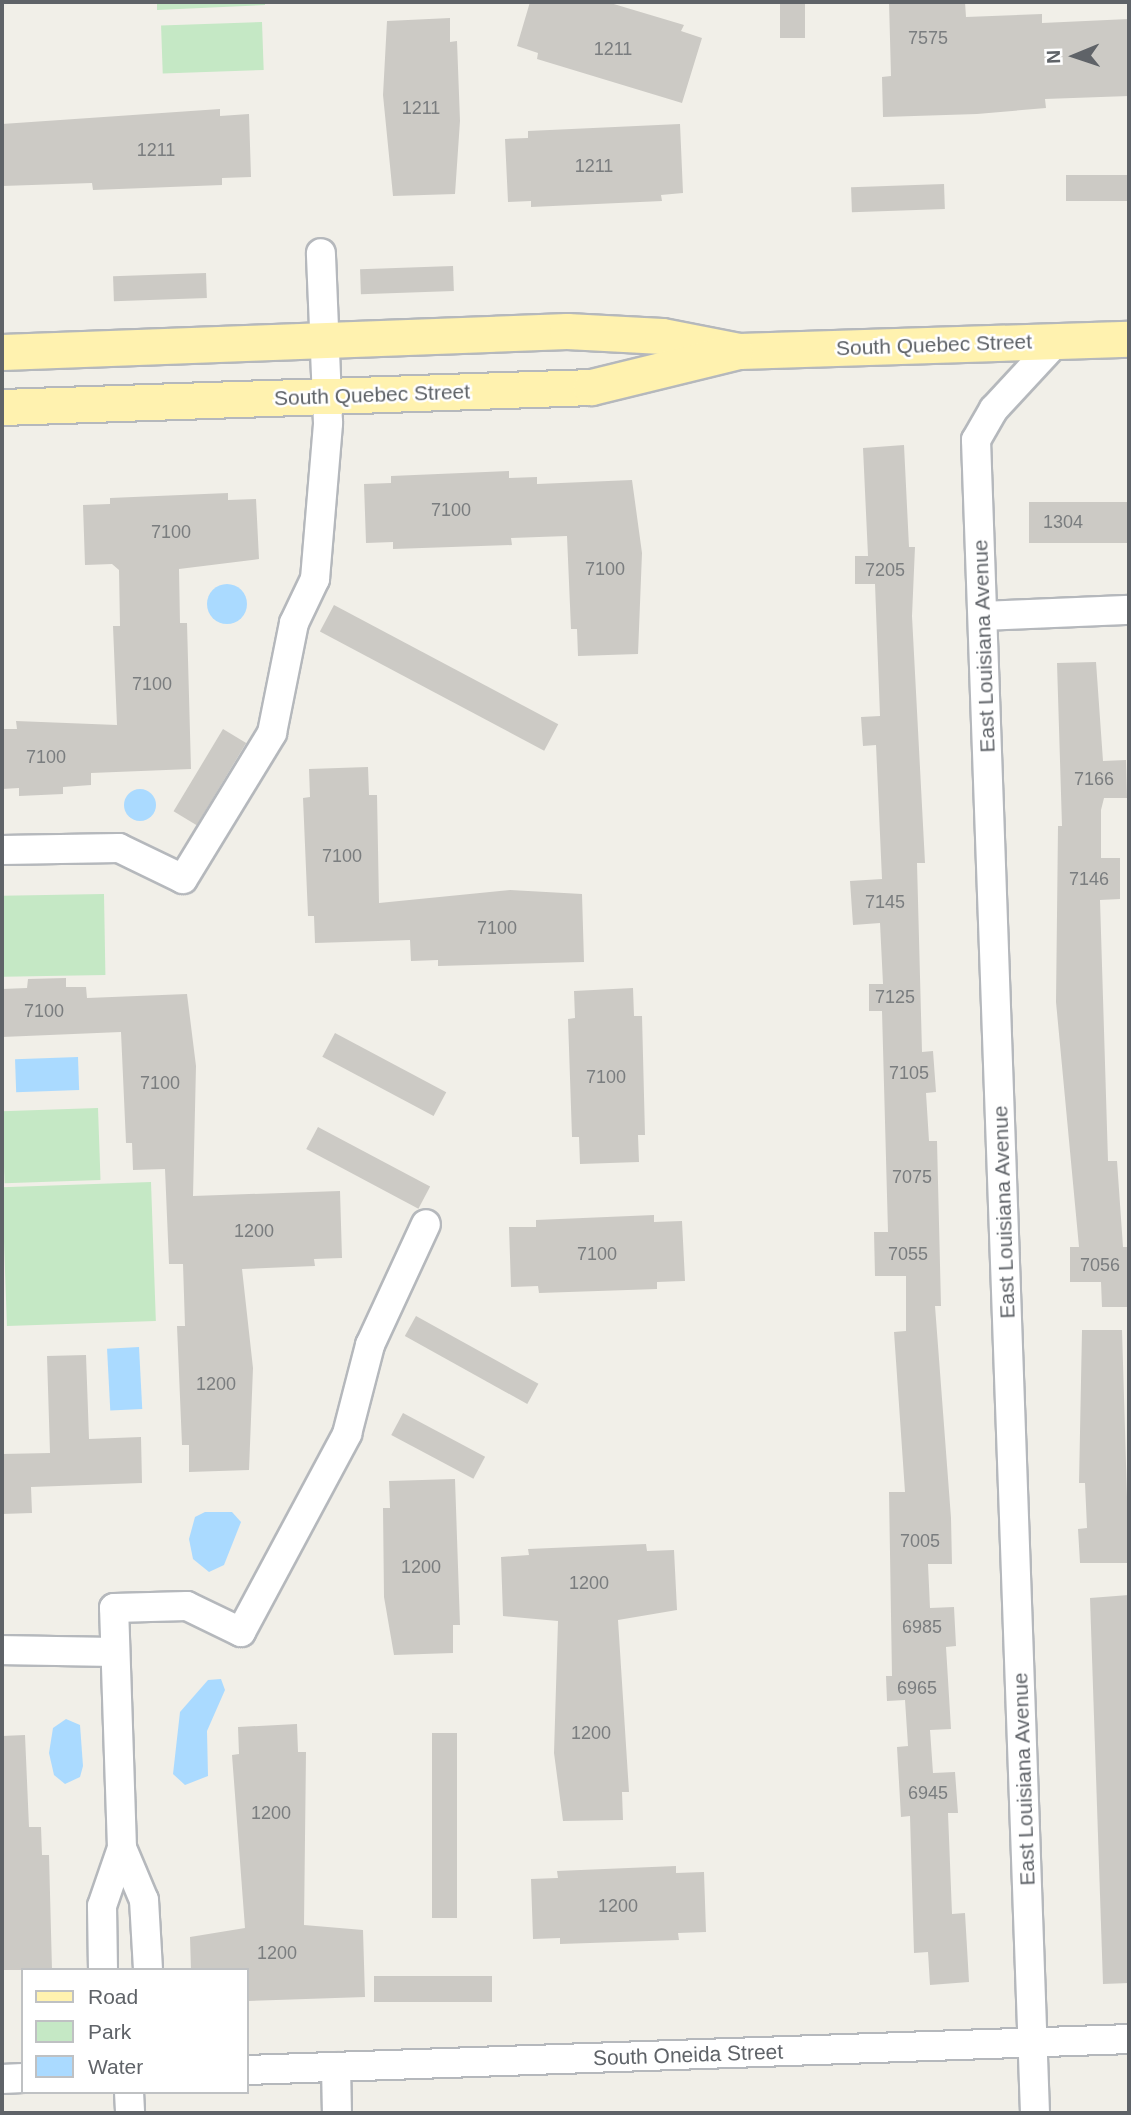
<!DOCTYPE html>
<style>
body{margin:0}
#map{position:relative;width:1131px;height:2115px;overflow:hidden;background:#f1efe8;font-family:Arial,sans-serif}
div>[style]{position:absolute}
.green>*{inset:0;background:#c5e8c5;transform-origin:0 0}
.water>*{inset:0;background:#aadaff;transform-origin:0 0}
.round{border-radius:50%}
.building>*{inset:0;background:#cccac5;transform-origin:0 0}
.roads{filter:drop-shadow(2px 0 #b5b8bc) drop-shadow(-2px 0 #b5b8bc) drop-shadow(0 2px #b5b8bc) drop-shadow(0 -2px #b5b8bc)}
.minor>*{height:28px;margin:-14px;padding:0 14px;transform-origin:14px;border-radius:14px;background:#fff}
.major>*{height:35px;margin:-17.5px;padding:0 17.5px;transform-origin:17.5px;border-radius:17.5px;background:#fff2af}
span{translate:-50% -50%;white-space:nowrap;text-align:center;line-height:1.15;-webkit-text-stroke:5px #fff;paint-order:stroke}
.number-label{font-size:18px;color:#7a7d7f}
.number-label span{-webkit-text-stroke-width:0}
.street-label{font-size:21px;color:#5f6368}
.frame{position:absolute;inset:0;border:4px solid #5f6368;pointer-events:none}
.legend{position:absolute;left:21px;top:1968px;width:228px;height:126px;box-sizing:border-box;background:#fff;border:2px solid #bfc1c3;margin:0;padding:9px 12px;list-style:none;font-size:21px;color:#5f6368}
.legend li{display:flex;align-items:center;gap:14px;height:35px}
.legend b{width:35px;border:2px solid #bfc1c3}
.north{position:absolute;left:1040px;top:21px;width:70px;height:70px;-webkit-text-stroke:5px #fff;paint-order:stroke;rotate:268deg;font-size:19px;font-weight:700;line-height:28px;text-align:center;color:#5f6368}
.north::after{content:'';display:block;margin:auto;width:24px;height:32px;background:#5f6368;clip-path:polygon(50% 0,100% 100%,50% 72%,0 100%)}
</style>
<div id="map">
<div class="green">
<div style="clip-path:polygon(157px 2px,265px 2px,265px 5px,157px 10px)"></div>
<div style="left:262px;top:22px;width:48px;height:101px;rotate:88deg"></div>
<div style="left:104px;top:894px;width:81px;height:102px;rotate:89deg"></div>
<div style="left:98px;top:1108px;width:72px;height:96px;rotate:88deg"></div>
<div style="left:151px;top:1182px;width:139px;height:149px;rotate:88deg"></div>
</div>
<div class="water">
<div class="round" style="left:207px;top:584px;width:40px;height:40px"></div>
<div class="round" style="left:124px;top:789px;width:32px;height:32px"></div>
<div style="left:78px;top:1057px;width:33px;height:63px;rotate:88deg"></div>
<div style="left:139px;top:1347px;width:62px;height:32px;rotate:87deg"></div>
<div style="clip-path:polygon(205px 1512px,232px 1512px,241px 1522px,224px 1565px,209px 1572px,193px 1559px,189px 1539px,195px 1517px)"></div>
<div style="clip-path:polygon(221px 1679px,225px 1690px,207px 1731px,208px 1776px,185px 1785px,173px 1774px,180px 1712px,208px 1680px)"></div>
<div style="clip-path:polygon(66px 1719px,80px 1725px,83px 1766px,80px 1777px,65px 1784px,54px 1775px,49px 1753px,53px 1728px)"></div>
</div>
<div class="building">
<div style="clip-path:polygon(530px 2px,607px 2px,684px 25px,681px 31px,702px 38px,682px 103px,537px 59px,538px 53px,517px 46px)"></div>
<div style="left:780px;top:2px;width:25px;height:36px"></div>
<div style="clip-path:polygon(889px 2px,965px 2px,966px 17px,1042px 14px,1042px 23px,1129px 19px,1129px 96px,1045px 99px,1046px 108px,977px 114px,883px 117px,882px 77px,891px 76px)"></div>
<div style="clip-path:polygon(450px 18px,450px 42px,457px 41px,460px 121px,455px 194px,393px 196px,383px 95px,387px 21px)"></div>
<div style="clip-path:polygon(220px 109px,220px 116px,249px 114px,251px 177px,222px 178px,222px 185px,93px 190px,92px 183px,2px 186px,2px 124px)"></div>
<div style="clip-path:polygon(680px 124px,683px 193px,661px 195px,662px 201px,531px 207px,531px 201px,508px 202px,505px 139px,528px 138px,528px 131px)"></div>
<div style="left:1129px;top:175px;width:26px;height:63px;rotate:90deg"></div>
<div style="left:944px;top:184px;width:25px;height:93px;rotate:88deg"></div>
<div style="left:453px;top:266px;width:25px;height:93px;rotate:88deg"></div>
<div style="left:206px;top:273px;width:25px;height:93px;rotate:88deg"></div>
<div style="clip-path:polygon(904px 445px,909px 547px,915px 547px,912px 616px,925px 863px,917px 863px,922px 1052px,933px 1051px,936px 1092px,926px 1093px,929px 1141px,937px 1141px,941px 1306px,935px 1306px,951px 1518px,952px 1564px,928px 1564px,930px 1608px,954px 1607px,956px 1646px,946px 1647px,951px 1729px,930px 1730px,933px 1773px,955px 1772px,958px 1813px,948px 1813px,952px 1914px,965px 1913px,969px 1982px,930px 1985px,928px 1952px,914px 1953px,910px 1816px,901px 1817px,897px 1747px,908px 1746px,905px 1700px,887px 1701px,886px 1676px,892px 1676px,889px 1492px,905px 1492px,894px 1332px,906px 1331px,906px 1276px,875px 1276px,874px 1232px,888px 1232px,882px 1011px,869px 1011px,869px 984px,883px 984px,880px 923px,853px 925px,850px 881px,882px 879px,876px 745px,863px 746px,861px 717px,880px 716px,875px 584px,855px 584px,855px 556px,868px 556px,863px 448px)"></div>
<div style="clip-path:polygon(509px 471px,509px 478px,537px 477px,537px 484px,632px 480px,642px 553px,638px 654px,578px 656px,577px 629px,571px 629px,567px 536px,511px 538px,512px 545px,393px 549px,393px 542px,366px 543px,364px 484px,391px 483px,391px 476px)"></div>
<div style="clip-path:polygon(228px 493px,228px 500px,256px 499px,259px 559px,179px 569px,180px 623px,187px 623px,191px 769px,91px 773px,91px 785px,63px 787px,63px 794px,19px 796px,19px 788px,2px 789px,2px 729px,17px 729px,16px 721px,117px 725px,113px 626px,120px 626px,119px 570px,112px 564px,85px 565px,83px 505px,110px 504px,110px 498px)"></div>
<div style="left:1029px;top:502px;width:100px;height:41px"></div>
<div style="left:334px;top:605px;width:254px;height:30px;rotate:28deg"></div>
<div style="clip-path:polygon(1096px 662px,1103px 761px,1126px 760px,1127px 798px,1104px 798px,1101px 810px,1101px 858px,1120px 858px,1120px 899px,1100px 900px,1108px 1161px,1117px 1161px,1123px 1247px,1129px 1247px,1129px 1307px,1102px 1307px,1101px 1282px,1070px 1282px,1070px 1247px,1079px 1247px,1056px 1002px,1058px 826px,1062px 826px,1057px 663px)"></div>
<div style="left:223px;top:729px;width:27px;height:96px;rotate:31deg"></div>
<div style="clip-path:polygon(368px 767px,369px 795px,377px 795px,379px 903px,510px 890px,582px 894px,584px 962px,438px 966px,438px 960px,411px 961px,410px 940px,315px 943px,314px 916px,308px 916px,303px 798px,310px 797px,309px 769px)"></div>
<div style="clip-path:polygon(66px 978px,66px 987px,86px 987px,87px 998px,187px 994px,196px 1066px,193px 1196px,340px 1191px,342px 1258px,314px 1259px,315px 1266px,242px 1269px,253px 1368px,249px 1470px,189px 1472px,189px 1445px,182px 1445px,177px 1326px,185px 1326px,183px 1264px,169px 1264px,165px 1169px,133px 1170px,132px 1143px,126px 1143px,121px 1032px,2px 1037px,2px 989px,27px 988px,28px 979px)"></div>
<div style="clip-path:polygon(633px 988px,634px 1016px,642px 1016px,645px 1135px,638px 1135px,639px 1162px,580px 1164px,579px 1137px,572px 1137px,568px 1019px,575px 1018px,574px 991px)"></div>
<div style="left:335px;top:1033px;width:126px;height:27px;rotate:28deg"></div>
<div style="left:318px;top:1127px;width:127px;height:25px;rotate:28deg"></div>
<div style="clip-path:polygon(654px 1215px,654px 1222px,682px 1221px,685px 1281px,657px 1282px,657px 1289px,539px 1293px,538px 1286px,511px 1287px,509px 1227px,536px 1227px,536px 1220px)"></div>
<div style="left:416px;top:1316px;width:140px;height:23px;rotate:29deg"></div>
<div style="clip-path:polygon(1082px 1330px,1122px 1330px,1129px 1563px,1080px 1563px,1078px 1529px,1087px 1528px,1085px 1483px,1079px 1483px)"></div>
<div style="clip-path:polygon(86px 1355px,89px 1439px,141px 1437px,142px 1483px,31px 1487px,32px 1513px,2px 1514px,2px 1454px,50px 1453px,47px 1356px)"></div>
<div style="left:403px;top:1413px;width:93px;height:25px;rotate:28deg"></div>
<div style="clip-path:polygon(455px 1479px,460px 1625px,453px 1625px,453px 1653px,394px 1655px,384px 1597px,383px 1508px,390px 1508px,389px 1481px)"></div>
<div style="clip-path:polygon(646px 1544px,647px 1551px,674px 1550px,677px 1610px,618px 1620px,629px 1792px,622px 1792px,623px 1820px,563px 1821px,554px 1753px,558px 1621px,503px 1616px,501px 1557px,529px 1555px,528px 1549px)"></div>
<div style="clip-path:polygon(1129px 1595px,1129px 1983px,1103px 1984px,1090px 1598px)"></div>
<div style="clip-path:polygon(297px 1724px,298px 1752px,306px 1752px,304px 1925px,363px 1930px,365px 1997px,248px 2001px,247px 1970px,191px 1970px,190px 1937px,245px 1928px,232px 1755px,239px 1754px,238px 1727px)"></div>
<div style="left:432px;top:1733px;width:25px;height:185px"></div>
<div style="clip-path:polygon(25px 1735px,29px 1827px,41px 1827px,42px 1855px,49px 1855px,52px 1970px,2px 1970px,2px 1736px)"></div>
<div style="clip-path:polygon(676px 1866px,676px 1873px,704px 1872px,706px 1932px,678px 1933px,679px 1940px,560px 1944px,560px 1938px,533px 1939px,531px 1879px,558px 1878px,557px 1871px)"></div>
<div style="left:492px;top:1976px;width:26px;height:118px;rotate:90deg"></div>
</div>
<div class="roads">
<div class="minor">
<div style="left:984px;top:616px;width:145px;rotate:-2.4deg"></div>
<div style="left:2px;top:850px;width:117px;rotate:-1deg"></div>
<div style="left:119px;top:848px;width:71px;rotate:25.8deg"></div>
<div style="left:183px;top:879px;width:171px;rotate:-58.6deg"></div>
<div style="left:272px;top:733px;width:112px;rotate:-78.7deg"></div>
<div style="left:294px;top:623px;width:49px;rotate:-64.5deg"></div>
<div style="left:315px;top:579px;width:157px;rotate:-85.2deg"></div>
<div style="left:328px;top:423px;width:170px;rotate:-92.4deg"></div>
<div style="left:2px;top:1650px;width:113px;rotate:1deg"></div>
<div style="left:122px;top:1848px;width:56px;rotate:67.1deg"></div>
<div style="left:144px;top:1900px;width:70px;rotate:86.7deg"></div>
<div style="left:103px;top:1970px;width:64px;rotate:-90.9deg"></div>
<div style="left:102px;top:1906px;width:61px;rotate:-71deg"></div>
<div style="left:122px;top:1848px;width:240px;rotate:-91.9deg"></div>
<div style="left:114px;top:1608px;width:73px;rotate:-1.6deg"></div>
<div style="left:187px;top:1606px;width:60px;rotate:25.7deg"></div>
<div style="left:241px;top:1632px;width:225px;rotate:-61.8deg"></div>
<div style="left:347px;top:1434px;width:92px;rotate:-75.5deg"></div>
<div style="left:370px;top:1345px;width:133px;rotate:-65.2deg"></div>
<div style="left:336px;top:2067px;width:46px;rotate:88.8deg"></div>
<div style="left:247px;top:2070px;width:883px;rotate:-2.01deg"></div>
<div style="left:2px;top:2079px;width:21px;rotate:-3deg"></div>
<div style="left:129px;top:2092px;width:21px;rotate:87deg"></div>
<div style="left:1035px;top:2113px;width:1674px;rotate:-92.02deg"></div>
<div style="left:976px;top:440px;width:36px;rotate:-60deg"></div>
<div style="left:994px;top:409px;width:93px;rotate:-47.2deg"></div>
</div>
<div class="major">
<div style="left:2px;top:352px;width:565px;rotate:-2.13deg"></div>
<div style="left:567px;top:331px;width:95px;rotate:3deg"></div>
<div style="left:662px;top:336px;width:78px;rotate:11deg"></div>
<div style="left:739px;top:351px;width:390px;rotate:-1.8deg"></div>
<div style="left:2px;top:407px;width:589px;rotate:-1.94deg"></div>
<div style="left:591px;top:387px;width:148px;rotate:-13.7deg"></div>
</div>
</div>
<div class="number-label">
<span style="left:928px;top:38px">7575</span>
<span style="left:613px;top:49px">1211</span>
<span style="left:421px;top:108px">1211</span>
<span style="left:156px;top:150px">1211</span>
<span style="left:594px;top:166px">1211</span>
<span style="left:451px;top:510px">7100</span>
<span style="left:1063px;top:522px">1304</span>
<span style="left:171px;top:532px">7100</span>
<span style="left:605px;top:569px">7100</span>
<span style="left:885px;top:570px">7205</span>
<span style="left:152px;top:684px">7100</span>
<span style="left:46px;top:757px">7100</span>
<span style="left:1094px;top:779px">7166</span>
<span style="left:342px;top:856px">7100</span>
<span style="left:1089px;top:879px">7146</span>
<span style="left:885px;top:902px">7145</span>
<span style="left:497px;top:928px">7100</span>
<span style="left:895px;top:997px">7125</span>
<span style="left:44px;top:1011px">7100</span>
<span style="left:909px;top:1073px">7105</span>
<span style="left:606px;top:1077px">7100</span>
<span style="left:160px;top:1083px">7100</span>
<span style="left:912px;top:1177px">7075</span>
<span style="left:254px;top:1231px">1200</span>
<span style="left:597px;top:1254px">7100</span>
<span style="left:908px;top:1254px">7055</span>
<span style="left:1100px;top:1265px">7056</span>
<span style="left:216px;top:1384px">1200</span>
<span style="left:920px;top:1541px">7005</span>
<span style="left:421px;top:1567px">1200</span>
<span style="left:589px;top:1583px">1200</span>
<span style="left:922px;top:1627px">6985</span>
<span style="left:917px;top:1688px">6965</span>
<span style="left:591px;top:1733px">1200</span>
<span style="left:928px;top:1793px">6945</span>
<span style="left:271px;top:1813px">1200</span>
<span style="left:618px;top:1906px">1200</span>
<span style="left:277px;top:1953px">1200</span>
</div>
<div class="street-label">
<span style="left:934px;top:345px;rotate:-2deg">South Quebec Street</span>
<span style="left:372px;top:395px;rotate:-2deg">South Quebec Street</span>
<span style="left:984px;top:646px;rotate:-92deg">East Louisiana Avenue</span>
<span style="left:1004px;top:1212px;rotate:-92deg">East Louisiana Avenue</span>
<span style="left:1024px;top:1779px;rotate:-92deg">East Louisiana Avenue</span>
<span style="left:688px;top:2055px;rotate:-2deg">South Oneida Street</span>
</div>
<div class="frame"></div>
<ul class="legend">
<li><b style="height:9px;background:#fff2af"></b>Road</li>
<li><b style="height:19px;background:#c5e8c5"></b>Park</li>
<li><b style="height:19px;background:#aadaff"></b>Water</li>
</ul>
<div class="north">N</div>
</div>
